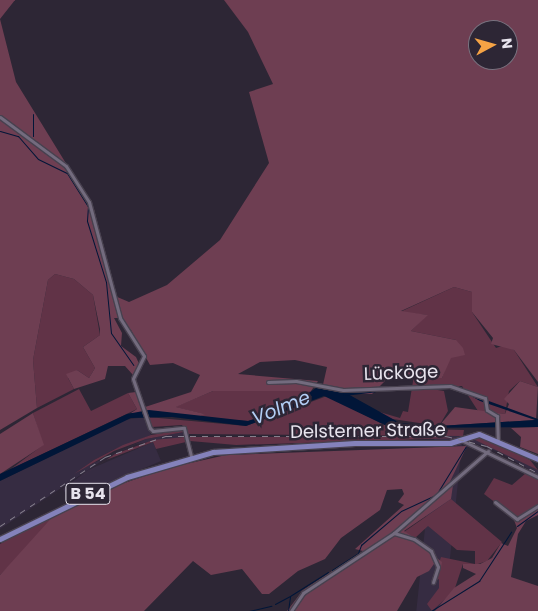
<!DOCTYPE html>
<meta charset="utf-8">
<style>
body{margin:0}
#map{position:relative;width:538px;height:611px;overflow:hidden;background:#2d2635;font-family:Poppins,sans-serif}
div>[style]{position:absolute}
.built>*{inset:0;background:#362c42;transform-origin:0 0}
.green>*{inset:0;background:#613347}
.forest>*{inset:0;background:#6e3e52}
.water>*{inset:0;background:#011638}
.stream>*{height:1px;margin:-0.5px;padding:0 0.5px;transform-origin:0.5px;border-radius:0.5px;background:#011638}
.canal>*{height:3px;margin:-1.5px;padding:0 1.5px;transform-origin:1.5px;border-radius:1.5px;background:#011638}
.roads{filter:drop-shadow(1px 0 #48414f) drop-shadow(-1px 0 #48414f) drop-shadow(0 1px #48414f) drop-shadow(0 -1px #48414f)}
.street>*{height:3px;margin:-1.5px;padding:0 1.5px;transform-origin:1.5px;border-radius:1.5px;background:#736b7e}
.primary>*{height:5px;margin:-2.5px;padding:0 2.5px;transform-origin:2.5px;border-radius:2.5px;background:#8482bb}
.rail>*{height:1px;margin-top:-0.5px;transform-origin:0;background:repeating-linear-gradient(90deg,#86808d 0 6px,transparent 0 12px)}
span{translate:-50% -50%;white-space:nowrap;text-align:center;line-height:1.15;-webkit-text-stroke:5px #2d2635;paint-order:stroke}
.shield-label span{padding:1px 4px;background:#2d2635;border:1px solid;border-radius:4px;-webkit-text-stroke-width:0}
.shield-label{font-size:16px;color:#e8e4ee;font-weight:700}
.street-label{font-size:18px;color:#e8e4ee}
.water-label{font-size:19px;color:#b3cef5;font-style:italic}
.north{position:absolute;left:468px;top:20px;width:50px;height:50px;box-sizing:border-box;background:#2d2635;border:1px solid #78727f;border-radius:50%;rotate:84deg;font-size:14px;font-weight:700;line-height:20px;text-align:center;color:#e8e4ee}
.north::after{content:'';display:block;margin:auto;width:18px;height:22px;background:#f5a345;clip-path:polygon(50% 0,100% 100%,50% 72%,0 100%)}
</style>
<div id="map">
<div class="built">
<div style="clip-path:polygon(145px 417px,151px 435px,113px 450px,94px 460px,83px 468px,146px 439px,184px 432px,185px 437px,136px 444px,106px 458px,0 529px,0 481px,124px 420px)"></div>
<div style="left:435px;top:433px;width:28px;height:247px;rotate:6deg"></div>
<div style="clip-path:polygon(471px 438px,501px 449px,538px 470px,538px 475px,499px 452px,466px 440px)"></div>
<div style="clip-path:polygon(153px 442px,161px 461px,69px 500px,63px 489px,88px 470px)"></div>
</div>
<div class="green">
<div style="clip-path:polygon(55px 274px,74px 279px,93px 295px,100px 335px,83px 347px,95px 368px,89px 378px,77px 370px,68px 378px,74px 389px,37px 408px,33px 360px,48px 280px)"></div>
<div style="clip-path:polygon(454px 287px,472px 292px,472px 312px,496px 348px,505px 345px,514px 350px,538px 387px,520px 381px,509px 391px,505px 414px,478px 411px,462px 386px,425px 388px,444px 391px,448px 411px,439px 426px,386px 418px,376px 411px,400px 418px,403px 411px,408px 412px,414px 375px,442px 378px,456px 340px,411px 331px,427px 315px,400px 312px)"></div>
<div style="clip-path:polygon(79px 389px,91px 411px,128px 393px,137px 409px,11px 469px,43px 445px,33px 413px)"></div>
<div style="clip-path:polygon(213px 391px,311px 391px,314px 392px,273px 414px,248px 421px,205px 418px,199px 417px,204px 414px,175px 407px)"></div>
<div style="clip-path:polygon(327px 396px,391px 428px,464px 430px,463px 436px,188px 434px,182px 425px,152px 427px,148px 417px,246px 426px)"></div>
<div style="clip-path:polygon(182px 430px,184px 432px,146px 439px,114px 451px,74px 474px,94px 460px,123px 445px,151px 435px)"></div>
<div style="clip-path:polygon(185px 437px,186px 442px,156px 449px,153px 442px,106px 460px,0 532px,115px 454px,153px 440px)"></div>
<div style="clip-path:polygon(189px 437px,434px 437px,457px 438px,236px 445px,190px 441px)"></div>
<div style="clip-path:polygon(482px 437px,530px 460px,538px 470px,471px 438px)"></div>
<div style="clip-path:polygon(526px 473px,538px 477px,538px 506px,517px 519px,484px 494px,494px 478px,512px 485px)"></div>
<div style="clip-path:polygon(451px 499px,502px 542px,487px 561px,475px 565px,463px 564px,454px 591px,432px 611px,427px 604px,439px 588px,439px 579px,433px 582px,441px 557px,475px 564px,475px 551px,457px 550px,428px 526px,415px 538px,404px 532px)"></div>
<div style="clip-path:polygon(56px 513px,38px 537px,0 575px,0 544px)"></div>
</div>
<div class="forest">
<div style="clip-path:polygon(evenodd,0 0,15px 0,0 19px,16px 82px,94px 209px,115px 296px,129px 302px,167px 285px,220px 240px,269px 163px,249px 92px,273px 84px,248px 32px,224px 0,538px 0,538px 382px,514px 350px,491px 344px,493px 338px,472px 312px,472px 292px,454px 287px,401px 311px,428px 315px,411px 331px,456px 340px,463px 348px,465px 355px,451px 358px,442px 378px,389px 377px,372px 394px,339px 393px,322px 389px,327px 367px,295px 360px,260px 362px,238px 374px,318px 381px,311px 391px,213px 391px,176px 407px,205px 414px,199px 417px,131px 413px,137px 409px,128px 393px,136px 392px,142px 408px,191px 392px,200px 375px,173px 363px,150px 365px,131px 330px,120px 318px,114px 318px,122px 333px,121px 346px,136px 357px,141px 368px,133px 375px,125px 366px,108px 366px,105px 379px,74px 389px,66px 374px,77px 370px,89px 378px,95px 368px,83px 347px,100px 335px,100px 329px,93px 295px,74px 279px,55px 274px,48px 280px,33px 360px,37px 408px,0 430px,0 0,478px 30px,508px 30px,508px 60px,478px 60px,478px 30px)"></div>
<div style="clip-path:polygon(520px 381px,538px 387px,536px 420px,439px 426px,455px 407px,505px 414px,509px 404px,504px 399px)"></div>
<div style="clip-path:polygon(33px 413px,44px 445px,0 474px,0 434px)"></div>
<div style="clip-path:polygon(538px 427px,538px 454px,520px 447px,521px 437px,511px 428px)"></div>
<div style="clip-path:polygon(467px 446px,446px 490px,392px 533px,413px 540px,442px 562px,441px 568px,436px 561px,429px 571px,417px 577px,397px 611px,287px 611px,303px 590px,363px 551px,355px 549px,404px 505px,398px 502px,404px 494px,402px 489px,387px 490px,380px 510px,341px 538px,325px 559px,298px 571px,269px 594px,262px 594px,242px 569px,211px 575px,193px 561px,144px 611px,0 611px,0 575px,56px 513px,107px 489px,168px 468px,226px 455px)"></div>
<div style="clip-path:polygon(453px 485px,451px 499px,404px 531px,415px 538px,397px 535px)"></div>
<div style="clip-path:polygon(538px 506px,538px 515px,526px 521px,518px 534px,511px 577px,538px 586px,538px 611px,435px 611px,454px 588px,476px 574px,463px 568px,463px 564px,480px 564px,492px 558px,501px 543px,508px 546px,517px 528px,514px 520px)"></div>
</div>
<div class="water">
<div style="clip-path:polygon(316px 388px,346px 393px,400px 423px,439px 426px,535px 420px,480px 401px,464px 392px,538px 419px,538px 427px,391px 428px,324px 396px,246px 426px,172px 417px,131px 418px,0 481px,0 474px,127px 414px,149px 410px,248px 421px,288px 407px)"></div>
</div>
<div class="stream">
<div style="left:33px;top:114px;width:22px;rotate:90deg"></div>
<div style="left:0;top:131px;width:19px;rotate:16deg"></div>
<div style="left:18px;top:136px;width:30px;rotate:49deg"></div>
<div style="left:38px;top:159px;width:32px;rotate:26deg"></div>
<div style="left:67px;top:173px;width:39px;rotate:58deg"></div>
<div style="left:88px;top:206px;width:15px;rotate:94deg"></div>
<div style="left:87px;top:221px;width:64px;rotate:72.7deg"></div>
<div style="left:106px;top:282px;width:51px;rotate:84.4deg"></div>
<div style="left:111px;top:333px;width:39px;rotate:55deg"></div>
<div style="left:517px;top:526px;width:26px;rotate:-36deg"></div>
<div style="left:332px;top:570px;width:31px;rotate:-33deg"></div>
<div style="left:358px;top:553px;width:9px;rotate:-69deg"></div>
<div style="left:361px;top:545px;width:52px;rotate:-40.4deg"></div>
<div style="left:401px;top:511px;width:38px;rotate:-25deg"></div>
<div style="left:436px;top:495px;width:57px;rotate:-58.5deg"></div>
<div style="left:275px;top:604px;width:17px;rotate:-28deg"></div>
<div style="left:249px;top:611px;width:23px;rotate:-13deg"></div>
<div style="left:288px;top:611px;width:15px;rotate:-82deg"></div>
<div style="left:290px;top:596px;width:45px;rotate:-32.3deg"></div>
<div style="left:431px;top:611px;width:57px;rotate:-32deg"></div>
<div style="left:479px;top:581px;width:59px;rotate:-56.9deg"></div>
</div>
<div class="canal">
<div style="left:344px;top:394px;width:31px;rotate:-7deg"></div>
</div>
<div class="roads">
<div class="street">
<div style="left:0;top:117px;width:82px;rotate:36.6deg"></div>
<div style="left:66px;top:166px;width:43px;rotate:57.4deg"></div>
<div style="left:89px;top:202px;width:120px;rotate:75deg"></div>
<div style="left:120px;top:318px;width:45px;rotate:57.7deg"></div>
<div style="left:144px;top:356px;width:25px;rotate:116deg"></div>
<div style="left:133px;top:379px;width:52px;rotate:70.9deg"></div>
<div style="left:150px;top:428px;width:4px;rotate:45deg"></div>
<div style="left:153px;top:431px;width:31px;rotate:-6deg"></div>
<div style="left:184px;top:428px;width:29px;rotate:76deg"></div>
<div style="left:268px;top:382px;width:28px;rotate:-2deg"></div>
<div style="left:296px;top:381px;width:48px;rotate:10.8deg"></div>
<div style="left:343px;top:390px;width:107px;rotate:-2.1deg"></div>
<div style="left:450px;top:386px;width:37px;rotate:19deg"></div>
<div style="left:485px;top:398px;width:12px;rotate:81deg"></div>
<div style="left:487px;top:410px;width:12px;rotate:31deg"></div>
<div style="left:497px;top:416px;width:25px;rotate:88deg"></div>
<div style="left:461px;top:440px;width:85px;rotate:25.7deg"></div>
<div style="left:495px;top:502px;width:28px;rotate:38deg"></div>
<div style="left:517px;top:519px;width:25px;rotate:-32deg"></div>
<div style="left:394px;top:533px;width:21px;rotate:17deg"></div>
<div style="left:414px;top:539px;width:21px;rotate:35deg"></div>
<div style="left:431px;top:551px;width:17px;rotate:66deg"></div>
<div style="left:438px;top:567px;width:16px;rotate:108deg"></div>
<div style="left:291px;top:611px;width:22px;rotate:-56deg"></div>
<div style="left:303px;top:593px;width:109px;rotate:-33.4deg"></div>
<div style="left:394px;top:533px;width:125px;rotate:-41.1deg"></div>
</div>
<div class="primary">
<div style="left:0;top:539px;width:141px;rotate:-26deg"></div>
<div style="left:127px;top:477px;width:90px;rotate:-16.2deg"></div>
<div style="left:213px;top:452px;width:142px;rotate:-3.6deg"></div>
<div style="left:355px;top:443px;width:95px"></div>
<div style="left:450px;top:443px;width:30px;rotate:-17deg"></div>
<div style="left:479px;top:434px;width:64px;rotate:23deg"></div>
</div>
</div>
<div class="rail">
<div style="left:0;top:526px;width:126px;rotate:-33.3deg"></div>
<div style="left:105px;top:457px;width:65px;rotate:-19deg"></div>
<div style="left:166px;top:436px;width:280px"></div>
<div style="left:446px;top:436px;width:42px;rotate:13.7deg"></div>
<div style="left:487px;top:446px;width:58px;rotate:27.9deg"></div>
</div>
<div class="shield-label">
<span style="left:88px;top:494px">B 54</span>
</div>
<div class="street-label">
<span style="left:401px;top:373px;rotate:-2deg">Lücköge</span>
<span style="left:368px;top:431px;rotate:-1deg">Delsterner Straße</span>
</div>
<div class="water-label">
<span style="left:281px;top:408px;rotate:-22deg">Volme</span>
</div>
<div class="north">N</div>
</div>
